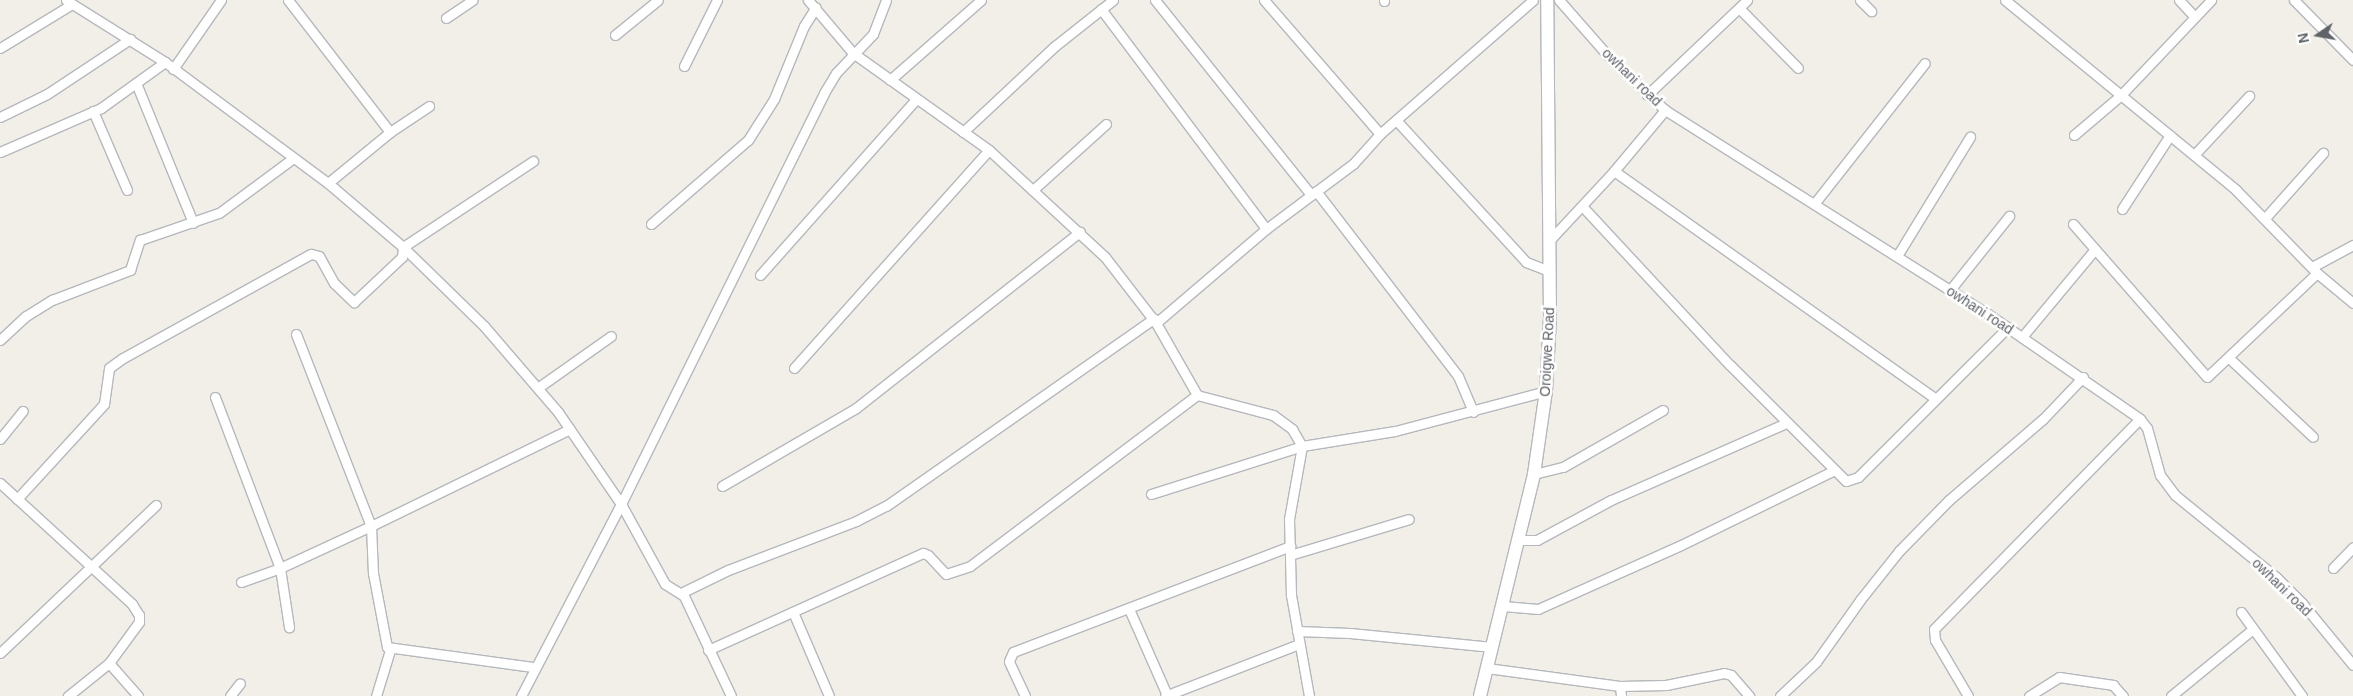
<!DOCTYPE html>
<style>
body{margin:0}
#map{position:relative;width:2353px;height:696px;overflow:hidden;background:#f1efe8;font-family:Helvetica,sans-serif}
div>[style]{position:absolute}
.roads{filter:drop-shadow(1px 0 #b5b8bc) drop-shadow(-1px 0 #b5b8bc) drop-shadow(0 1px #b5b8bc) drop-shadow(0 -1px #b5b8bc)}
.street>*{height:9px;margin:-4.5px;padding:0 4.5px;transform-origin:4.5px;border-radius:4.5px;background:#fff}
.secondary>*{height:12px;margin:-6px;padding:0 6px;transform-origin:6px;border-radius:6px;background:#fff}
span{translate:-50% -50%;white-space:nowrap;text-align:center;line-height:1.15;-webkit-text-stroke:5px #fff;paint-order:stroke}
.street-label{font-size:14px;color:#5f6368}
.north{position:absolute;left:2293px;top:10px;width:50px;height:50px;-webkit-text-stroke:4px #fff;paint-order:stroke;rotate:258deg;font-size:14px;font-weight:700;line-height:20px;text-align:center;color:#5f6368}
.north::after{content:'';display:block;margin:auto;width:18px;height:22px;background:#5f6368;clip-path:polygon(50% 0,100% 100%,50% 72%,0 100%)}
</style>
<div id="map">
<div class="roads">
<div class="street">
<div style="left:66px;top:0;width:117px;rotate:32.1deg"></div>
<div style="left:165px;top:62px;width:203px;rotate:36.6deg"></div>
<div style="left:328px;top:183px;width:99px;rotate:40.5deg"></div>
<div style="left:403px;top:247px;width:113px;rotate:44.3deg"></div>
<div style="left:484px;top:326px;width:113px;rotate:49.3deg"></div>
<div style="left:558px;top:412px;width:112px;rotate:55.6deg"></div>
<div style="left:621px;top:504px;width:91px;rotate:61.2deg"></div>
<div style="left:665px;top:584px;width:22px;rotate:32deg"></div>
<div style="left:684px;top:596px;width:110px;rotate:64.8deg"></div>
<div style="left:288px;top:0;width:167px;rotate:52.3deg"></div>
<div style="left:808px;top:0;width:70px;rotate:49.7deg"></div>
<div style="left:853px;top:53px;width:167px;rotate:35.5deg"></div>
<div style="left:989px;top:150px;width:158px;rotate:42.7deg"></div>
<div style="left:1105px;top:257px;width:83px;rotate:52.3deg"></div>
<div style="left:1156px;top:323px;width:83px;rotate:60.3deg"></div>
<div style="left:1197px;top:395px;width:79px;rotate:14.7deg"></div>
<div style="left:1273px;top:415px;width:24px;rotate:36deg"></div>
<div style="left:1292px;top:429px;width:20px;rotate:60deg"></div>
<div style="left:1302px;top:446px;width:74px;rotate:100.1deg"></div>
<div style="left:1289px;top:519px;width:76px;rotate:88.5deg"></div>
<div style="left:1291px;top:595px;width:103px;rotate:79.9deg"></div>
<div style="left:1155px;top:0;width:250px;rotate:51.3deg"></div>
<div style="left:1264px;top:0;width:177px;rotate:49.1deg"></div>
<div style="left:1559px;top:0;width:77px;rotate:48.7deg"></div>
<div style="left:1610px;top:58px;width:76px;rotate:43.4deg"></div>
<div style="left:1665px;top:110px;width:382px;rotate:32.3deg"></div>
<div style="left:1988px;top:314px;width:185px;rotate:34.6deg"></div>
<div style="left:2140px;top:419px;width:11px;rotate:52deg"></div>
<div style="left:2147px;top:428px;width:49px;rotate:74.5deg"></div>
<div style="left:2160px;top:475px;width:25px;rotate:53deg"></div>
<div style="left:2175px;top:495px;width:130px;rotate:39.1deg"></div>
<div style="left:2276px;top:577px;width:37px;rotate:45deg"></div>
<div style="left:2302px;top:603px;width:80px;rotate:50.6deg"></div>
<div style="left:1860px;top:0;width:16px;rotate:45deg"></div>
<div style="left:2005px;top:0;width:299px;rotate:39.4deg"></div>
<div style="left:2236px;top:190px;width:116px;rotate:45.7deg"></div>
<div style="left:2317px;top:273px;width:47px;rotate:39.8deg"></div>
<div style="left:2179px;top:0;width:22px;rotate:47deg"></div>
<div style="left:2294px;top:0;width:84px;rotate:45.5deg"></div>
<div style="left:1384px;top:1px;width:1px;rotate:-90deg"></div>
<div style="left:1739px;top:8px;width:84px;rotate:45.5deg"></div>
<div style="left:1101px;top:9px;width:275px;rotate:53.1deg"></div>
<div style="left:446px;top:18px;width:32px;rotate:-34deg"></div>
<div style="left:615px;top:35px;width:55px;rotate:-39.1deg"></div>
<div style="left:0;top:48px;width:84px;rotate:-31.4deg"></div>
<div style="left:684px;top:66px;width:74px;rotate:-63.4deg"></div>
<div style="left:173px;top:69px;width:84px;rotate:-55.2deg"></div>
<div style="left:890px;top:80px;width:121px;rotate:-41.3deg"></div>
<div style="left:136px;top:83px;width:151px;rotate:67.8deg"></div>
<div style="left:1647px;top:95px;width:138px;rotate:-43.5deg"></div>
<div style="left:93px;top:111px;width:86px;rotate:66.7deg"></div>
<div style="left:0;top:117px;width:52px;rotate:-26.1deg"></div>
<div style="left:47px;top:94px;width:100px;rotate:-33.5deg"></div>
<div style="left:1396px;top:120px;width:193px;rotate:47.5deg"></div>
<div style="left:1526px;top:262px;width:25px;rotate:21deg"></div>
<div style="left:963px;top:132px;width:126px;rotate:-43.1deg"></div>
<div style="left:1055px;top:46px;width:74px;rotate:-38.4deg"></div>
<div style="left:2074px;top:135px;width:62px;rotate:-40.4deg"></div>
<div style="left:2121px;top:95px;width:131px;rotate:-46.5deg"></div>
<div style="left:0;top:152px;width:110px;rotate:-23.5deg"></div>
<div style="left:101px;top:108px;width:79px;rotate:-35.7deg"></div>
<div style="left:2194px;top:155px;width:81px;rotate:-47deg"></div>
<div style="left:1614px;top:171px;width:393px;rotate:35.3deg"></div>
<div style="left:328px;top:183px;width:80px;rotate:-39.4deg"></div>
<div style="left:390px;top:132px;width:47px;rotate:-33.7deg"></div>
<div style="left:1034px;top:189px;width:97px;rotate:-42.1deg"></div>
<div style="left:1316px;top:191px;width:233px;rotate:52.5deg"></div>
<div style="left:1458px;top:376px;width:39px;rotate:67deg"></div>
<div style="left:1814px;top:204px;width:179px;rotate:-51.8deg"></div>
<div style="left:1582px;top:206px;width:217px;rotate:47.1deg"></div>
<div style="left:1730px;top:365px;width:164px;rotate:45deg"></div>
<div style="left:1846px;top:481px;width:13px;rotate:-18deg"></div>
<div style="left:1858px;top:477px;width:212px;rotate:-45deg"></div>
<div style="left:2122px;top:209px;width:88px;rotate:-57deg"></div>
<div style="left:2266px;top:217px;width:86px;rotate:-48.3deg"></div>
<div style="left:651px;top:224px;width:128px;rotate:-40.9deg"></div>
<div style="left:748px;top:140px;width:49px;rotate:-57.6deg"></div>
<div style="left:774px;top:99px;width:79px;rotate:-67.7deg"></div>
<div style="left:804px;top:26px;width:22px;rotate:-58deg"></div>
<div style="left:2073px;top:224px;width:203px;rotate:48.8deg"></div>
<div style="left:2207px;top:377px;width:151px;rotate:-43.4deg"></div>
<div style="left:1548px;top:242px;width:97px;rotate:-47.1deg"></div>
<div style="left:1614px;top:171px;width:80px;rotate:-50.1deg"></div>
<div style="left:1897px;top:256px;width:140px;rotate:-58.5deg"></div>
<div style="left:2312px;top:267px;width:47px;rotate:-28.2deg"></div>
<div style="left:760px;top:275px;width:235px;rotate:-48.4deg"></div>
<div style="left:1950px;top:290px;width:95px;rotate:-51.4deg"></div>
<div style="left:1156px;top:323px;width:145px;rotate:-40.5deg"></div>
<div style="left:1266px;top:229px;width:109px;rotate:-36.8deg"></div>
<div style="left:1353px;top:164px;width:40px;rotate:-48deg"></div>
<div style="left:1380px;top:134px;width:203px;rotate:-41.2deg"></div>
<div style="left:296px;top:334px;width:206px;rotate:68.7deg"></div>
<div style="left:371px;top:526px;width:47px;rotate:87.6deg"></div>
<div style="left:373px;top:573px;width:75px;rotate:79.3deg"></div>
<div style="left:387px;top:647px;width:147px;rotate:7.8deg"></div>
<div style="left:2022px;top:337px;width:114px;rotate:-50.3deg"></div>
<div style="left:0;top:340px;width:35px;rotate:-43deg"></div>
<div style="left:26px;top:316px;width:31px;rotate:-32deg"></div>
<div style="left:52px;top:300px;width:84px;rotate:-21deg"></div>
<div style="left:130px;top:270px;width:32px;rotate:-72deg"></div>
<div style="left:140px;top:240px;width:83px;rotate:-18.9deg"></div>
<div style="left:219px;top:213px;width:91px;rotate:-36.5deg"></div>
<div style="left:2229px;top:358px;width:115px;rotate:43.2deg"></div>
<div style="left:794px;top:368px;width:292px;rotate:-48.2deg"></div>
<div style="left:539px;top:387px;width:88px;rotate:-35.3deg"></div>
<div style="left:215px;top:397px;width:183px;rotate:69.2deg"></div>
<div style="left:280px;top:568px;width:60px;rotate:81.3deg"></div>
<div style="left:0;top:439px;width:36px;rotate:-51deg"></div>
<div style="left:1534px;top:474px;width:30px;rotate:-14deg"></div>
<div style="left:1563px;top:467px;width:115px;rotate:-29.7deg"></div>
<div style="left:0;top:483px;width:179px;rotate:42.5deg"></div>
<div style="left:132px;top:604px;width:13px;rotate:58deg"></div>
<div style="left:139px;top:615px;width:7px;rotate:90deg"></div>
<div style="left:139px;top:622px;width:51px;rotate:126.2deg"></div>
<div style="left:109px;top:663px;width:53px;rotate:141.2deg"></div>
<div style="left:722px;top:486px;width:155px;rotate:-30.2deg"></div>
<div style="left:856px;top:408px;width:285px;rotate:-38.2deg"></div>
<div style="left:1151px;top:494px;width:158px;rotate:-17.6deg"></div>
<div style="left:1302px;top:446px;width:94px;rotate:-9.2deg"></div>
<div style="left:1395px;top:431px;width:156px;rotate:-14.8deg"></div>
<div style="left:17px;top:499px;width:129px;rotate:-47.5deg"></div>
<div style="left:104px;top:404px;width:36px;rotate:-82deg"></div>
<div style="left:109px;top:368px;width:17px;rotate:-36deg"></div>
<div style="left:123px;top:358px;width:215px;rotate:-29deg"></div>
<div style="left:311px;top:254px;width:8px;rotate:14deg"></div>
<div style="left:319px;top:256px;width:31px;rotate:61deg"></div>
<div style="left:334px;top:283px;width:28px;rotate:44deg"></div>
<div style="left:354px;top:302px;width:66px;rotate:-43.2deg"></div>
<div style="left:402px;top:257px;width:10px;rotate:-84deg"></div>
<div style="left:403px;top:247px;width:156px;rotate:-33.5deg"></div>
<div style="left:1518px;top:540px;width:19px"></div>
<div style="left:1537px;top:540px;width:84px;rotate:-28.4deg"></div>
<div style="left:1611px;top:500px;width:191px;rotate:-23.7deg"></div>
<div style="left:1290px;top:555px;width:124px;rotate:-16.8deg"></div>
<div style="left:2333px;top:568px;width:29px;rotate:-46deg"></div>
<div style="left:241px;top:582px;width:41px;rotate:-19.7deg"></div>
<div style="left:280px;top:568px;width:100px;rotate:-24.8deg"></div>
<div style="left:371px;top:526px;width:221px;rotate:-26deg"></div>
<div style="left:681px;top:593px;width:52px;rotate:-26.1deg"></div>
<div style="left:728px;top:570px;width:137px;rotate:-20.9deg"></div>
<div style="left:856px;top:521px;width:34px;rotate:-27deg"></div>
<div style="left:886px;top:506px;width:327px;rotate:-35deg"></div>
<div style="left:1503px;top:606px;width:35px;rotate:5deg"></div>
<div style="left:1538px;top:609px;width:154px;rotate:-24.1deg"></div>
<div style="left:1679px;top:546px;width:171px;rotate:-26deg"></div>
<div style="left:1129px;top:609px;width:94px;rotate:66.2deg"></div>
<div style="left:793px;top:612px;width:91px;rotate:66.8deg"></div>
<div style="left:2241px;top:612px;width:104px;rotate:54deg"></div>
<div style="left:1297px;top:631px;width:53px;rotate:2.2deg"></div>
<div style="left:1350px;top:633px;width:143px;rotate:5.6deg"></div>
<div style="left:708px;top:650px;width:236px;rotate:-24.3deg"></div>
<div style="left:923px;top:553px;width:5px;rotate:22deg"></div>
<div style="left:928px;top:555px;width:26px;rotate:47deg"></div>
<div style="left:946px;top:574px;width:25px;rotate:-18deg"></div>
<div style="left:970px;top:566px;width:284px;rotate:-37deg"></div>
<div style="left:0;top:653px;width:215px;rotate:-43.5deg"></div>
<div style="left:109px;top:663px;width:44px;rotate:48.7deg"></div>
<div style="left:1487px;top:668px;width:134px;rotate:7.7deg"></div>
<div style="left:1620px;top:686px;width:46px;rotate:-1.2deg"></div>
<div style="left:1666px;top:685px;width:59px;rotate:-11.7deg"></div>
<div style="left:1724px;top:673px;width:7px;rotate:16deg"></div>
<div style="left:1731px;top:675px;width:28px;rotate:49deg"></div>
<div style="left:1620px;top:686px;width:10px;rotate:84deg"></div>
<div style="left:230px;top:696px;width:16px;rotate:-52deg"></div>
<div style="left:376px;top:696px;width:48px;rotate:-73.1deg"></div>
<div style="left:521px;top:696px;width:216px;rotate:-62.5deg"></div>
<div style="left:621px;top:504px;width:458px;rotate:-63.7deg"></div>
<div style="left:824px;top:93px;width:23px;rotate:-59deg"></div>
<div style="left:836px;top:73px;width:54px;rotate:-46.5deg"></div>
<div style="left:873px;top:34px;width:36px;rotate:-69deg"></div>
<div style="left:1025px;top:696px;width:38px;rotate:-115deg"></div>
<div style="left:1009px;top:661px;width:10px;rotate:-66deg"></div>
<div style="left:1013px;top:652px;width:297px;rotate:-20.9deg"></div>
<div style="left:1165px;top:696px;width:144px;rotate:-21.2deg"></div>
<div style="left:1780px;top:696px;width:50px;rotate:-43.4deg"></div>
<div style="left:1816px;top:662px;width:76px;rotate:-54.6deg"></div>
<div style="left:1860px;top:600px;width:63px;rotate:-51.5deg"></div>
<div style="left:1899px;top:551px;width:71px;rotate:-45.6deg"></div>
<div style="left:1949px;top:500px;width:124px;rotate:-40.8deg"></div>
<div style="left:2043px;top:419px;width:58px;rotate:-46.4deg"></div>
<div style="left:1968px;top:696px;width:65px;rotate:-120.5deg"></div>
<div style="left:1935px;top:640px;width:11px;rotate:-95deg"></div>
<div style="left:1934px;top:629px;width:294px;rotate:-45.6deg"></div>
<div style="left:2029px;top:696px;width:36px;rotate:-32deg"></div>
<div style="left:2059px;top:677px;width:55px;rotate:8.4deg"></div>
<div style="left:2113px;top:685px;width:15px;rotate:48deg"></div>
<div style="left:2171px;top:696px;width:106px;rotate:-39.3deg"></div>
</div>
<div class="secondary">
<div style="left:1480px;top:696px;width:228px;rotate:-76.3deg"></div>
<div style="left:1534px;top:474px;width:84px;rotate:-81.8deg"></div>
<div style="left:1546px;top:391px;width:75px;rotate:-86.9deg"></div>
<div style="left:1550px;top:316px;width:316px;rotate:-90.5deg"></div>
</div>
</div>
<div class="street-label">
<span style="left:1632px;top:77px;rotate:44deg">owhani road</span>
<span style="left:1980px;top:310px;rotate:33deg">owhani road</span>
<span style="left:1547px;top:352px;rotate:-87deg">Oroigwe Road</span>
<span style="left:2282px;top:587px;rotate:44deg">owhani road</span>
</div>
<div class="north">N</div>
</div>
